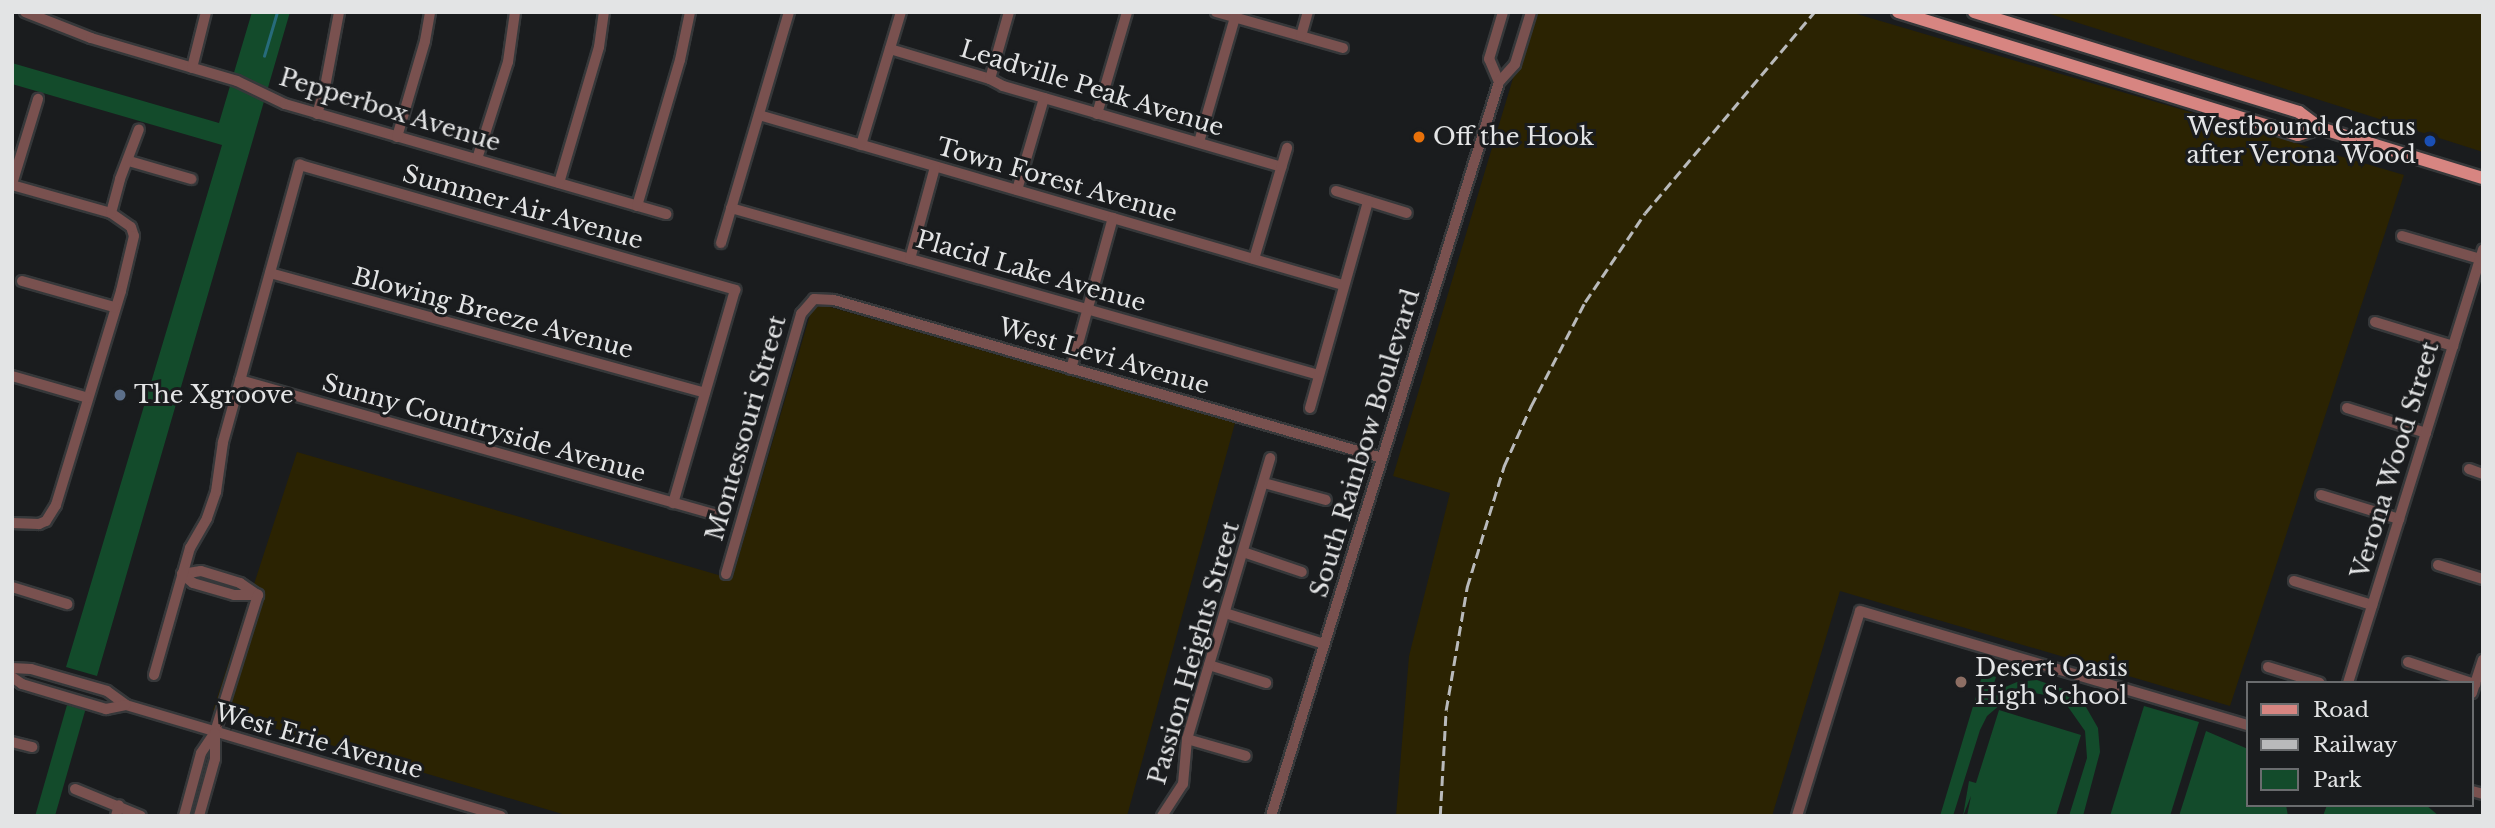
<!DOCTYPE html>
<style>
body{margin:0}
#map{position:relative;width:2495px;height:828px;overflow:hidden;background:#1a1c1e;font-family:"Libre Baskerville",serif}
div>[style]{position:absolute}
.green>*{inset:0;background:#134b2b;transform-origin:0 0}
.sand>*{inset:0;background:#2b2302}
.stream>*{height:2.5px;margin:-1.25px;padding:0 1.25px;transform-origin:1.25px;border-radius:1.25px;background:#276b7b}
.roads{filter:drop-shadow(2px 0 #36383a) drop-shadow(-2px 0 #36383a) drop-shadow(0 2px #36383a) drop-shadow(0 -2px #36383a)}
.minor>*{height:10px;margin:-5px;padding:0 5px;transform-origin:5px;border-radius:5px;background:#79514f}
.major>*{height:12px;margin:-6px;padding:0 6px;transform-origin:6px;border-radius:6px;background:#d78581}
.rail>*{height:2.5px;margin-top:-1.25px;transform-origin:0;background:repeating-linear-gradient(90deg,#b9babb 0 10px,transparent 0 15px)}
.dots>*{width:19px;height:19px;translate:-50% -50%;box-sizing:border-box;border:4px solid #1a1c1e;border-radius:50%}
span{translate:-50% -50%;white-space:nowrap;text-align:center;line-height:1.15;-webkit-text-stroke:6px #1a1c1e;paint-order:stroke}
.street-label{font-size:24px;color:#e3e4e5}
.poi-label{font-size:24px;color:#e3e4e5}
.right{translate:-100% -50%;text-align:right}
.left{translate:0 -50%;text-align:left}
.frame{position:absolute;inset:0;border:14px solid #e3e4e5;pointer-events:none}
.legend{position:absolute;left:2246px;top:681px;width:228px;height:126px;box-sizing:border-box;background:#1a1c1e;border:2px solid #6a6c6e;margin:0;padding:9px 12px;list-style:none;font-size:21px;color:#e3e4e5}
.legend li{display:flex;align-items:center;gap:14px;height:35px}
.legend b{width:35px;border:2px solid #6a6c6e}
</style>
<div id="map">
<div class="green">
<div style="clip-path:polygon(252px 12px,290px 12px,97px 676px,66px 667px,222px 145px,12px 84px,12px 63px,219px 123px)"></div>
<div style="clip-path:polygon(1983px 673px,1996px 677px,1991px 693px,2017px 682px,2037px 680px,2069px 691px,2086px 707px,2098px 728px,2100px 752px,2083px 816px,2069px 816px,2087px 758px,2085px 731px,2066px 704px,2051px 696px,2034px 693px,2007px 699px,1987px 716px,1980px 730px,1953px 816px,1940px 816px)"></div>
<div style="left:67px;top:705px;width:19px;height:116px;rotate:16deg"></div>
<div style="clip-path:polygon(2144px 706px,2199px 722px,2170px 816px,2110px 816px)"></div>
<div style="clip-path:polygon(1999px 710px,2081px 735px,2056px 816px,1967px 816px,1971px 796px,1963px 816px,1969px 781px,1976px 783px)"></div>
<div style="clip-path:polygon(2206px 731px,2248px 749px,2248px 805px,2286px 805px,2288px 816px,2179px 816px)"></div>
<div style="clip-path:polygon(2327px 805px,2426px 805px,2439px 816px,2323px 816px)"></div>
</div>
<div class="sand">
<div style="clip-path:polygon(1533px 12px,1850px 12px,2404px 175px,2230px 706px,1840px 591px,1772px 816px,1396px 816px,1409px 656px,1450px 493px,1393px 476px)"></div>
<div style="clip-path:polygon(2044px 12px,2483px 12px,2483px 152px)"></div>
<div style="clip-path:polygon(823px 305px,1235px 423px,1127px 816px,569px 816px,213px 710px,297px 452px,732px 579px,812px 308px)"></div>
</div>
<div class="stream">
<div style="left:264px;top:56px;width:46px;rotate:-73.5deg"></div>
</div>
<div class="roads">
<div class="minor">
<div style="left:25px;top:12px;width:71px;rotate:21.5deg"></div>
<div style="left:91px;top:38px;width:152px;rotate:16.4deg"></div>
<div style="left:237px;top:81px;width:53px;rotate:25.6deg"></div>
<div style="left:285px;top:104px;width:397px;rotate:16.1deg"></div>
<div style="left:1216px;top:12px;width:132px;rotate:15.8deg"></div>
<div style="left:1301px;top:36px;width:25px;rotate:-74deg"></div>
<div style="left:890px;top:49px;width:104px;rotate:16.7deg"></div>
<div style="left:990px;top:79px;width:15px;rotate:28deg"></div>
<div style="left:1003px;top:86px;width:290px;rotate:16.2deg"></div>
<div style="left:192px;top:68px;width:58px;rotate:-76deg"></div>
<div style="left:990px;top:79px;width:70px;rotate:-74.2deg"></div>
<div style="left:1499px;top:82px;width:25px;rotate:-113deg"></div>
<div style="left:1489px;top:59px;width:49px;rotate:-73.4deg"></div>
<div style="left:317px;top:114px;width:28px;rotate:-73deg"></div>
<div style="left:325px;top:87px;width:76px;rotate:-79.4deg"></div>
<div style="left:1097px;top:114px;width:106px;rotate:-73.6deg"></div>
<div style="left:759px;top:115px;width:608px;rotate:16.23deg"></div>
<div style="left:397px;top:137px;width:100px;rotate:-73.7deg"></div>
<div style="left:425px;top:41px;width:29px;rotate:-80deg"></div>
<div style="left:1199px;top:142px;width:130px;rotate:-73.9deg"></div>
<div style="left:861px;top:145px;width:139px;rotate:-73.3deg"></div>
<div style="left:477px;top:159px;width:102px;rotate:-72.3deg"></div>
<div style="left:508px;top:62px;width:50px;rotate:-82deg"></div>
<div style="left:129px;top:161px;width:65px;rotate:16.2deg"></div>
<div style="left:559px;top:183px;width:142px;rotate:-73.6deg"></div>
<div style="left:599px;top:47px;width:35px;rotate:-82deg"></div>
<div style="left:12px;top:184px;width:89px;rotate:-73deg"></div>
<div style="left:12px;top:185px;width:103px;rotate:15.8deg"></div>
<div style="left:111px;top:213px;width:24px;rotate:35deg"></div>
<div style="left:131px;top:227px;width:9px;rotate:72deg"></div>
<div style="left:134px;top:236px;width:57px;rotate:103.3deg"></div>
<div style="left:121px;top:291px;width:224px;rotate:106.9deg"></div>
<div style="left:56px;top:505px;width:19px;rotate:122deg"></div>
<div style="left:46px;top:521px;width:8px;rotate:157deg"></div>
<div style="left:39px;top:524px;width:27px;rotate:-178deg"></div>
<div style="left:1017px;top:190px;width:96px;rotate:-73.6deg"></div>
<div style="left:1336px;top:191px;width:74px;rotate:17.2deg"></div>
<div style="left:637px;top:206px;width:152px;rotate:-73.6deg"></div>
<div style="left:680px;top:60px;width:49px;rotate:-78.2deg"></div>
<div style="left:731px;top:208px;width:611px;rotate:15.86deg"></div>
<div style="left:111px;top:213px;width:35px;rotate:-75deg"></div>
<div style="left:120px;top:179px;width:53px;rotate:-69.2deg"></div>
<div style="left:2402px;top:236px;width:81px;rotate:16.4deg"></div>
<div style="left:721px;top:243px;width:241px;rotate:-73.6deg"></div>
<div style="left:910px;top:259px;width:95px;rotate:-74.8deg"></div>
<div style="left:1254px;top:259px;width:116px;rotate:-73.4deg"></div>
<div style="left:270px;top:273px;width:451px;rotate:15.4deg"></div>
<div style="left:22px;top:281px;width:96px;rotate:15.8deg"></div>
<div style="left:2375px;top:322px;width:82px;rotate:17.1deg"></div>
<div style="left:1071px;top:369px;width:157px;rotate:-74.5deg"></div>
<div style="left:12px;top:376px;width:79px;rotate:16.1deg"></div>
<div style="left:240px;top:380px;width:495px;rotate:15.8deg"></div>
<div style="left:1310px;top:408px;width:215px;rotate:-74.3deg"></div>
<div style="left:2347px;top:408px;width:83px;rotate:17.6deg"></div>
<div style="left:2469px;top:469px;width:15px;rotate:20deg"></div>
<div style="left:1264px;top:483px;width:64px;rotate:15.3deg"></div>
<div style="left:2321px;top:495px;width:82px;rotate:17.1deg"></div>
<div style="left:1243px;top:552px;width:62px;rotate:18.7deg"></div>
<div style="left:2438px;top:565px;width:47px;rotate:17.3deg"></div>
<div style="left:182px;top:574px;width:19px;rotate:-9deg"></div>
<div style="left:201px;top:571px;width:41px;rotate:17.1deg"></div>
<div style="left:240px;top:583px;width:22px;rotate:34deg"></div>
<div style="left:182px;top:574px;width:14px;rotate:39deg"></div>
<div style="left:193px;top:583px;width:43px;rotate:16.3deg"></div>
<div style="left:234px;top:595px;width:23px"></div>
<div style="left:726px;top:574px;width:271px;rotate:-73.9deg"></div>
<div style="left:801px;top:314px;width:20px;rotate:-49deg"></div>
<div style="left:814px;top:299px;width:20px;rotate:3deg"></div>
<div style="left:834px;top:300px;width:570px;rotate:16.08deg"></div>
<div style="left:2294px;top:581px;width:82px;rotate:17.1deg"></div>
<div style="left:12px;top:587px;width:58px;rotate:17.2deg"></div>
<div style="left:1225px;top:613px;width:104px;rotate:17.4deg"></div>
<div style="left:2408px;top:662px;width:71px;rotate:18.2deg"></div>
<div style="left:1209px;top:665px;width:60px;rotate:17.5deg"></div>
<div style="left:2268px;top:667px;width:54px;rotate:17.1deg"></div>
<div style="left:12px;top:668px;width:19px;rotate:3deg"></div>
<div style="left:31px;top:669px;width:79px;rotate:16.1deg"></div>
<div style="left:107px;top:691px;width:24px;rotate:36deg"></div>
<div style="left:126px;top:705px;width:391px;rotate:16.5deg"></div>
<div style="left:154px;top:675px;width:132px;rotate:-74.2deg"></div>
<div style="left:190px;top:548px;width:34px;rotate:-60deg"></div>
<div style="left:207px;top:518px;width:28px;rotate:-71deg"></div>
<div style="left:216px;top:492px;width:50px;rotate:-82deg"></div>
<div style="left:223px;top:442px;width:288px;rotate:-74.5deg"></div>
<div style="left:300px;top:165px;width:453px;rotate:16deg"></div>
<div style="left:735px;top:290px;width:222px;rotate:106.2deg"></div>
<div style="left:12px;top:677px;width:12px;rotate:35deg"></div>
<div style="left:22px;top:684px;width:88px;rotate:16.6deg"></div>
<div style="left:106px;top:709px;width:20px;rotate:-11deg"></div>
<div style="left:2348px;top:683px;width:454px;rotate:-72.7deg"></div>
<div style="left:2472px;top:693px;width:35px;rotate:-72deg"></div>
<div style="left:1187px;top:739px;width:61px;rotate:16.1deg"></div>
<div style="left:12px;top:742px;width:21px;rotate:14deg"></div>
<div style="left:75px;top:789px;width:71px;rotate:22.2deg"></div>
<div style="left:2472px;top:791px;width:11px;rotate:15deg"></div>
<div style="left:116px;top:816px;width:11px;rotate:-75deg"></div>
<div style="left:184px;top:816px;width:65px;rotate:-74.9deg"></div>
<div style="left:201px;top:753px;width:25px;rotate:-56deg"></div>
<div style="left:215px;top:732px;width:144px;rotate:-72.6deg"></div>
<div style="left:199px;top:816px;width:59px;rotate:-74.3deg"></div>
<div style="left:215px;top:759px;width:26px;rotate:-90deg"></div>
<div style="left:1162px;top:816px;width:38px;rotate:-57deg"></div>
<div style="left:1183px;top:784px;width:45px;rotate:-84.9deg"></div>
<div style="left:1187px;top:739px;width:293px;rotate:-73.5deg"></div>
<div style="left:1271px;top:816px;width:769px;rotate:-72.74deg"></div>
<div style="left:1499px;top:82px;width:24px;rotate:-48deg"></div>
<div style="left:1515px;top:64px;width:54px;rotate:-72.9deg"></div>
<div style="left:1797px;top:816px;width:214px;rotate:-72.9deg"></div>
<div style="left:1860px;top:611px;width:404px;rotate:16.4deg"></div>
</div>
<div class="major">
<div style="left:1898px;top:12px;width:418px;rotate:17.1deg"></div>
<div style="left:2298px;top:135px;width:23px;rotate:-18deg"></div>
<div style="left:1974px;top:12px;width:340px;rotate:17.1deg"></div>
<div style="left:2299px;top:112px;width:26px;rotate:37deg"></div>
<div style="left:2320px;top:128px;width:170px;rotate:17.1deg"></div>
</div>
</div>
<div class="rail">
<div style="left:1440px;top:816px;width:106px;rotate:-86.8deg"></div>
<div style="left:1446px;top:710px;width:125px;rotate:-80.3deg"></div>
<div style="left:1467px;top:587px;width:127px;rotate:-73deg"></div>
<div style="left:1504px;top:466px;width:66px;rotate:-65.8deg"></div>
<div style="left:1531px;top:406px;width:117px;rotate:-62.6deg"></div>
<div style="left:1585px;top:302px;width:107px;rotate:-56deg"></div>
<div style="left:1645px;top:213px;width:263px;rotate:-49.9deg"></div>
</div>
<div class="dots">
<div style="left:1419px;top:137px;background:#e8710a"></div>
<div style="left:2430px;top:141px;background:#1a4fb4"></div>
<div style="left:120px;top:395px;background:#5c6f8a"></div>
<div style="left:1961px;top:682px;background:#8d6e63"></div>
</div>
<div class="street-label">
<span style="left:1092px;top:88px;rotate:17deg">Leadville Peak Avenue</span>
<span style="left:390px;top:110px;rotate:17deg">Pepperbox Avenue</span>
<span style="left:1057px;top:180px;rotate:16deg">Town Forest Avenue</span>
<span style="left:523px;top:207px;rotate:16deg">Summer Air Avenue</span>
<span style="left:1031px;top:271px;rotate:16deg">Placid Lake Avenue</span>
<span style="left:493px;top:313px;rotate:15deg">Blowing Breeze Avenue</span>
<span style="left:1104px;top:356px;rotate:16deg">West Levi Avenue</span>
<span style="left:484px;top:428px;rotate:16deg">Sunny Countryside Avenue</span>
<span style="left:746px;top:428px;rotate:-74deg">Montessouri Street</span>
<span style="left:1365px;top:443px;rotate:-73deg">South Rainbow Boulevard</span>
<span style="left:2395px;top:460px;rotate:-73deg">Verona Wood Street</span>
<span style="left:1194px;top:653px;rotate:-74deg">Passion Heights Street</span>
<span style="left:319px;top:741px;rotate:16deg">West Erie Avenue</span>
</div>
<div class="poi-label">
<span class="right" style="left:2416px;top:141px">Westbound Cactus<br>after Verona Wood</span>
<span class="left" style="left:1433px;top:137px">Off the Hook</span>
<span class="left" style="left:134px;top:395px">The Xgroove</span>
<span class="left" style="left:1975px;top:682px">Desert Oasis<br>High School</span>
</div>
<div class="frame"></div>
<ul class="legend">
<li><b style="height:9px;background:#d78581"></b>Road</li>
<li><b style="height:9px;background:#b9babb"></b>Railway</li>
<li><b style="height:19px;background:#134b2b"></b>Park</li>
</ul>
</div>
